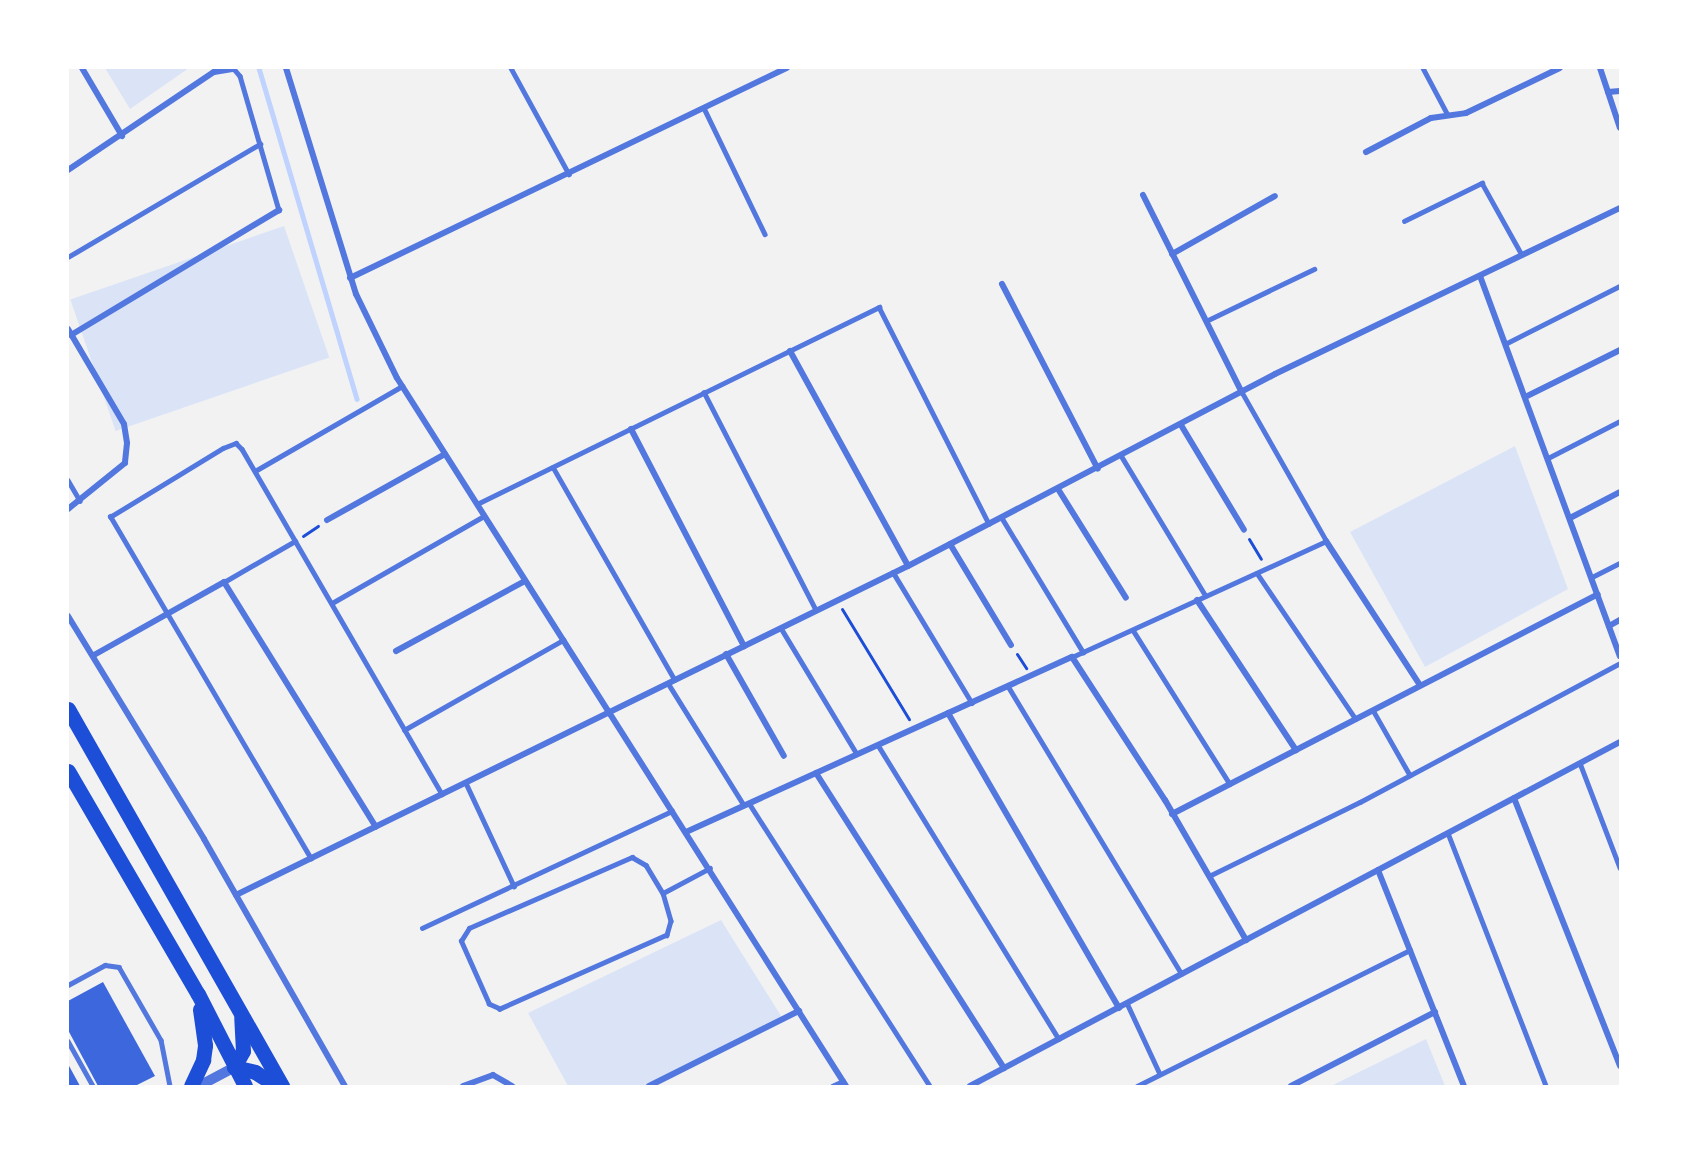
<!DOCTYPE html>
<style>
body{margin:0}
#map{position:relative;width:1688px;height:1154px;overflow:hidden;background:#f2f2f2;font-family:Cabin,sans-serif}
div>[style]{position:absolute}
.green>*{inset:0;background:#dbe4f7;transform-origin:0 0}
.stream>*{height:4.5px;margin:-2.25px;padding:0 2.25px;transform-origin:2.25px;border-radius:2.25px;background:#bfd3fe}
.building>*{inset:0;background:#3d67dc}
.path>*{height:3px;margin:-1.5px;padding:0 1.5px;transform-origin:1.5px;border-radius:1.5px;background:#1d4ed8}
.service>*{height:4.5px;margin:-2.25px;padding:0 2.25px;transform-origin:2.25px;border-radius:2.25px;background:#5277de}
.minor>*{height:6px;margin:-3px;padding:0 3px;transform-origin:3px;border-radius:3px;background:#5277de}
.tertiary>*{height:10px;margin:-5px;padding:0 5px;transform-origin:5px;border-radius:5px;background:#5277de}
.primary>*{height:15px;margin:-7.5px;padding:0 7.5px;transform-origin:7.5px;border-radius:7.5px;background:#1d4ed8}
span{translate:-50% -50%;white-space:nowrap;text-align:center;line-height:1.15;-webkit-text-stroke:4.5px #fff;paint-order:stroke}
.frame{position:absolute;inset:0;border:69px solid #fff;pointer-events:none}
</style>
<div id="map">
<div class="green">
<div style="clip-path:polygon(105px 68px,189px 68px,130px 109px)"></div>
<div style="left:284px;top:226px;width:139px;height:226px;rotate:71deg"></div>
<div style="clip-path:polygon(1515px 446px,1568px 589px,1425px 667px,1350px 532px)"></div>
<div style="clip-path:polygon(721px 920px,783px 1019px,649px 1086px,568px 1086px,528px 1013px)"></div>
<div style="clip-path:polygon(1426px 1039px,1445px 1086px,1331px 1086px)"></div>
</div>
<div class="stream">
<div style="left:259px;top:68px;width:345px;rotate:73.5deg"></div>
</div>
<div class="building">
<div style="clip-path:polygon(103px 982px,155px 1076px,135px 1086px,98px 1086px,68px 1030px,68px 1001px)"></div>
<div style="clip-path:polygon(68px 1064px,80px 1086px,68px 1086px)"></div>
</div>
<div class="path">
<div style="left:303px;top:536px;width:18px;rotate:-34deg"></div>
<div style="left:1249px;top:539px;width:23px;rotate:59deg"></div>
<div style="left:842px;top:609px;width:129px;rotate:58.7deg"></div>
<div style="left:1017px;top:654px;width:17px;rotate:57deg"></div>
</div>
<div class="service">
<div style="left:511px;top:68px;width:121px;rotate:61.3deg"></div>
<div style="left:1423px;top:68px;width:53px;rotate:62deg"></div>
<div style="left:234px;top:69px;width:9px;rotate:49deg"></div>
<div style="left:240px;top:76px;width:140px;rotate:73.8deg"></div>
<div style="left:704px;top:108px;width:140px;rotate:64.2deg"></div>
<div style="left:1404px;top:221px;width:87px;rotate:-26deg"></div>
<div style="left:1482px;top:183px;width:82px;rotate:60.9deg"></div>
<div style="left:68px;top:257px;width:223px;rotate:-30.5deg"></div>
<div style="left:1206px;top:321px;width:120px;rotate:-25.7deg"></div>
<div style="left:1505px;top:344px;width:129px;rotate:-26.8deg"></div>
<div style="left:704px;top:392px;width:245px;rotate:62.8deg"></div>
<div style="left:1122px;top:457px;width:162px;rotate:58.9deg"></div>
<div style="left:1548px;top:458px;width:81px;rotate:-27.2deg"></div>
<div style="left:553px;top:467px;width:245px;rotate:60.2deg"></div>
<div style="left:255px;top:471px;width:170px;rotate:-30deg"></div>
<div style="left:68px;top:480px;width:24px;rotate:60deg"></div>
<div style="left:477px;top:504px;width:448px;rotate:-26.1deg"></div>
<div style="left:879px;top:307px;width:243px;rotate:63.1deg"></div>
<div style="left:1002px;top:518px;width:157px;rotate:58.8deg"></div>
<div style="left:893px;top:572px;width:153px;rotate:58.9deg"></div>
<div style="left:1257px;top:573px;width:176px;rotate:55.9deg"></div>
<div style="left:1592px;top:577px;width:31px;rotate:-27deg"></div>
<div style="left:224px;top:582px;width:82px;rotate:-30deg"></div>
<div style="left:332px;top:603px;width:175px;rotate:-29.8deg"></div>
<div style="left:781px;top:628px;width:147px;rotate:58.9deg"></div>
<div style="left:1133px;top:630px;width:182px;rotate:57.8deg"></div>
<div style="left:1072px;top:657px;width:279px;rotate:-24.5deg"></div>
<div style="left:1326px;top:541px;width:170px;rotate:-119.6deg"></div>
<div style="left:668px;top:683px;width:144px;rotate:58.1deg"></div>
<div style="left:1008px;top:686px;width:336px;rotate:58.9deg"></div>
<div style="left:1373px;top:710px;width:75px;rotate:60.4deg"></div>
<div style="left:404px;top:730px;width:183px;rotate:-29.5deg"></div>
<div style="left:878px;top:745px;width:345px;rotate:58.4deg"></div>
<div style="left:1580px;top:763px;width:112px;rotate:69.1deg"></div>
<div style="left:466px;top:783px;width:114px;rotate:65deg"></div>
<div style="left:749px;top:803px;width:336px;rotate:57.4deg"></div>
<div style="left:1448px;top:833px;width:271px;rotate:68.8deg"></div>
<div style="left:311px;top:859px;width:397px;rotate:-120.4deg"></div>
<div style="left:110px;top:517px;width:132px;rotate:-31.4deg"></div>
<div style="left:223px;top:448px;width:14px;rotate:-21deg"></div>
<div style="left:236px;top:443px;width:8px;rotate:45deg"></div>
<div style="left:242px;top:449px;width:399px;rotate:59.9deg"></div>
<div style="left:1209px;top:876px;width:168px;rotate:-26.1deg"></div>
<div style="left:1360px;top:802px;width:295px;rotate:-28.1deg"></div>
<div style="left:663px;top:893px;width:29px;rotate:74deg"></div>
<div style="left:671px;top:921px;width:15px;rotate:106deg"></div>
<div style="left:667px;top:935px;width:183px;rotate:156.1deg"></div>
<div style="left:500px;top:1009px;width:12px;rotate:-156deg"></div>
<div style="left:489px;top:1004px;width:69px;rotate:-114deg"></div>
<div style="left:461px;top:941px;width:15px;rotate:-58deg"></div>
<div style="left:469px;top:928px;width:178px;rotate:-23.5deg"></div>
<div style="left:632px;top:857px;width:16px;rotate:30deg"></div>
<div style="left:646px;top:865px;width:33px;rotate:59deg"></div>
<div style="left:663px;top:893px;width:53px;rotate:-28deg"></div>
<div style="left:422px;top:928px;width:276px;rotate:-25.1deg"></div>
<div style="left:68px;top:985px;width:42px;rotate:-28.4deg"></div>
<div style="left:105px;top:965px;width:14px;rotate:8deg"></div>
<div style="left:119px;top:967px;width:84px;rotate:60.1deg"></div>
<div style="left:161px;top:1040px;width:47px;rotate:78.9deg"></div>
<div style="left:1127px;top:1003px;width:78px;rotate:65.1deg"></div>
<div style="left:68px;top:1041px;width:51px;rotate:60.9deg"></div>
<div style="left:832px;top:1086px;width:12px;rotate:-24deg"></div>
<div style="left:1137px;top:1086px;width:305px;rotate:-26.5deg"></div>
</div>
<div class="minor">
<div style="left:82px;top:68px;width:79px;rotate:59.5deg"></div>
<div style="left:286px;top:68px;width:237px;rotate:72.8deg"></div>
<div style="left:356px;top:294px;width:93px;rotate:64deg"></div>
<div style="left:397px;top:378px;width:838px;rotate:57.62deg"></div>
<div style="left:1600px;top:68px;width:63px;rotate:71.6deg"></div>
<div style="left:1608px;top:92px;width:12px;rotate:-5deg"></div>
<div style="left:1366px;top:152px;width:73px;rotate:-27.6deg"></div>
<div style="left:1431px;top:118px;width:35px;rotate:-8deg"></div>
<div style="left:1466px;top:113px;width:104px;rotate:-25.6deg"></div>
<div style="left:68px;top:170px;width:176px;rotate:-33.9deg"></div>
<div style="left:214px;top:72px;width:20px;rotate:-9deg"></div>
<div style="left:1143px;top:195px;width:221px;rotate:63.4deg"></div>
<div style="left:1172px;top:254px;width:118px;rotate:-29.4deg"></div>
<div style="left:1480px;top:276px;width:405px;rotate:69.8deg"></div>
<div style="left:350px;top:278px;width:485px;rotate:-25.7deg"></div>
<div style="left:1002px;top:284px;width:208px;rotate:62.6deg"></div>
<div style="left:68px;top:329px;width:110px;rotate:59.5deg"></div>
<div style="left:124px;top:424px;width:19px;rotate:81deg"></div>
<div style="left:127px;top:443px;width:20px;rotate:96deg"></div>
<div style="left:125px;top:463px;width:73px;rotate:141.1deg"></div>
<div style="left:71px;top:335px;width:243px;rotate:-31deg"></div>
<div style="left:790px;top:351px;width:245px;rotate:61.2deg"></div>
<div style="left:1525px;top:397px;width:106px;rotate:-26.3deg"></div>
<div style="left:1181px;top:425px;width:122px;rotate:59deg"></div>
<div style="left:631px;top:429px;width:245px;rotate:62.5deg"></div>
<div style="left:1058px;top:489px;width:128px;rotate:58deg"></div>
<div style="left:1570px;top:518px;width:56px;rotate:-27.5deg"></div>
<div style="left:327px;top:520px;width:135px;rotate:-29.2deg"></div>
<div style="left:1326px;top:541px;width:172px;rotate:56.9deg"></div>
<div style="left:950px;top:544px;width:118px;rotate:58.9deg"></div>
<div style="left:1197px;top:600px;width:180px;rotate:56.6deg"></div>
<div style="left:68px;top:616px;width:261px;rotate:58.6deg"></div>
<div style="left:204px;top:839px;width:284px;rotate:60.3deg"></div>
<div style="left:1609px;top:626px;width:13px;rotate:-29deg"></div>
<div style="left:396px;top:651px;width:147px;rotate:-28.5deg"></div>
<div style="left:726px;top:654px;width:117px;rotate:60.4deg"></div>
<div style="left:94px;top:655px;width:149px;rotate:-29.3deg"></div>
<div style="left:224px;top:582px;width:288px;rotate:58.2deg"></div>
<div style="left:948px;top:713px;width:341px;rotate:59.9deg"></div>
<div style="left:816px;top:773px;width:350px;rotate:57.5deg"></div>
<div style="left:1514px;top:798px;width:288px;rotate:68.4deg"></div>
<div style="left:1172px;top:814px;width:479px;rotate:-27.3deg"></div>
<div style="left:686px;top:832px;width:424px;rotate:-24.4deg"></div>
<div style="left:1072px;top:657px;width:171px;rotate:57deg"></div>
<div style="left:1165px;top:800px;width:162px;rotate:59.9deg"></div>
<div style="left:1378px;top:870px;width:232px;rotate:68.3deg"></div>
<div style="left:236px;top:895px;width:748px;rotate:-26.09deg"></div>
<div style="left:908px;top:566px;width:414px;rotate:-27.6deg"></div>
<div style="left:1275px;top:374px;width:383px;rotate:-25.7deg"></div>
<div style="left:463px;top:1086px;width:32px;rotate:-20deg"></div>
<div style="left:493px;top:1075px;width:22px;rotate:30deg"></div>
<div style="left:649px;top:1086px;width:168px;rotate:-26.6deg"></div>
<div style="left:970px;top:1086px;width:735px;rotate:-27.89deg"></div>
<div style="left:1291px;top:1086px;width:162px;rotate:-27.2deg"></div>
</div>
<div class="tertiary">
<div style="left:199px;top:1086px;width:40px;rotate:-28deg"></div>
</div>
<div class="primary">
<div style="left:68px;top:709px;width:434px;rotate:60.4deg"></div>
<div style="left:68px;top:771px;width:258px;rotate:59.8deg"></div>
<div style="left:198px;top:994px;width:103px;rotate:62.9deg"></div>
<div style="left:234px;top:1067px;width:18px;rotate:-61deg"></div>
<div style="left:243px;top:1051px;width:33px;rotate:-93deg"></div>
<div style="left:234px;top:1067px;width:22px;rotate:13deg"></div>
<div style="left:255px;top:1072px;width:26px;rotate:32deg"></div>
<div style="left:191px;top:1086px;width:29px;rotate:-65deg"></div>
<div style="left:203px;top:1060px;width:15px;rotate:-82deg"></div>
<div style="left:205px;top:1045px;width:36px;rotate:-98deg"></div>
</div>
<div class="frame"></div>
</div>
